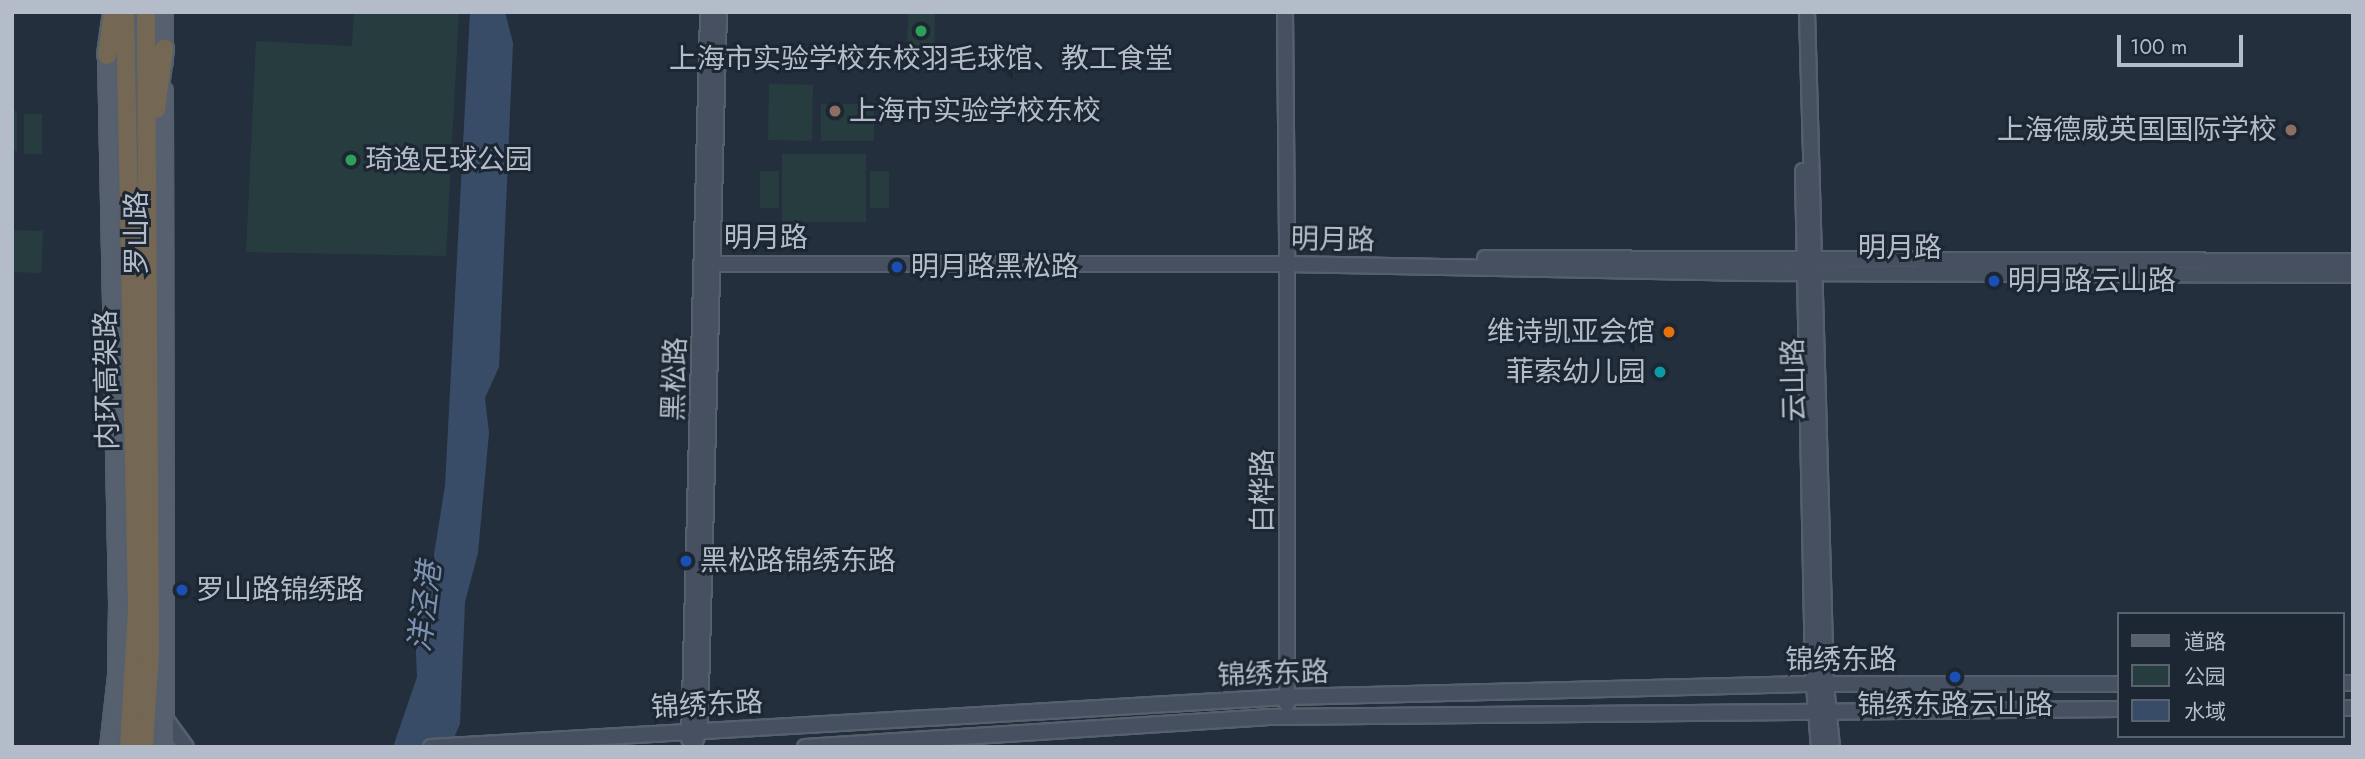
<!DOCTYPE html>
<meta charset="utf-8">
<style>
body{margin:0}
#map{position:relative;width:2365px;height:759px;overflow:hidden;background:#242f3e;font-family:Jost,"Noto Sans SC",sans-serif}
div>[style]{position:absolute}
.green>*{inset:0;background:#263c3f;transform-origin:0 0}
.water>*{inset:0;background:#394c67}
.roads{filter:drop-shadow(2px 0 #565f6c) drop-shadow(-2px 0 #565f6c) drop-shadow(0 2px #565f6c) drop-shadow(0 -2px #565f6c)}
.secondary>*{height:14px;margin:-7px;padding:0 7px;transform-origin:7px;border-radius:7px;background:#465061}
.primary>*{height:16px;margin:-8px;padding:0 8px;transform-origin:8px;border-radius:8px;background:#56606e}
.highway>*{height:18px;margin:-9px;padding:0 9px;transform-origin:9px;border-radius:9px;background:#746855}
.dots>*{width:19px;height:19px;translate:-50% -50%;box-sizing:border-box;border:4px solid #1d2633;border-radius:50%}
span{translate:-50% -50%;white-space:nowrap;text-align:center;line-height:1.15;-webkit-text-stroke:6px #1d2633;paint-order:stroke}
.poi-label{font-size:28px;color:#b4bcc9}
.left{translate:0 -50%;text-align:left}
.right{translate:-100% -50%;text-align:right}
.street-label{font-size:28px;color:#b4bcc9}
.water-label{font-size:30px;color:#7c92b1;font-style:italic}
.frame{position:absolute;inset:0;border:14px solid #b4bcc9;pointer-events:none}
.legend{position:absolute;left:2117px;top:612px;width:228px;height:126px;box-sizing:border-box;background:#1d2633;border:2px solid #59626f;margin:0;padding:9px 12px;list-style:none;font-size:21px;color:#b4bcc9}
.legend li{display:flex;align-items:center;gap:14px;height:35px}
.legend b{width:35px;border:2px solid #59626f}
.scale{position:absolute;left:2117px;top:35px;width:126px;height:32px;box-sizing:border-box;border:4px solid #b4bcc9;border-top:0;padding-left:9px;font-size:21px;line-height:24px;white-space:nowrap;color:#b4bcc9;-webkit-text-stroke:5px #1d2633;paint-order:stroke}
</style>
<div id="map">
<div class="green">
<div style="clip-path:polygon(354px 12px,459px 12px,446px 256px,246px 252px,256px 41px,352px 46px)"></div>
<div style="clip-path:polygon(908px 12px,935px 12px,934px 57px,928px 61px,919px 63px,907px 50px)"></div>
<div style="left:769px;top:84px;width:44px;height:56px;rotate:1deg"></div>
<div style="left:821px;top:104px;width:53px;height:37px"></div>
<div style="left:12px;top:111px;width:5px;height:40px"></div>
<div style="left:24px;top:114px;width:18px;height:40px"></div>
<div style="left:782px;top:154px;width:84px;height:68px"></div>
<div style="left:760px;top:171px;width:19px;height:37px"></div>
<div style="left:870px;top:171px;width:19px;height:37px"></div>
<div style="left:12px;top:230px;width:31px;height:42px;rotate:2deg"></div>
</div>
<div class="water">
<div style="clip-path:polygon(470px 12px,505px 12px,513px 43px,499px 367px,485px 398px,489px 433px,478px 553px,465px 602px,460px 724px,450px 747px,393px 747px,417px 677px,414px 605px,432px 567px,445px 486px)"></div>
</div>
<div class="roads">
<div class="secondary">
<div style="left:1285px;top:12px;width:246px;rotate:89.5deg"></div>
<div style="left:1807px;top:12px;width:672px;rotate:88.38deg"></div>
<div style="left:1826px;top:684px;width:63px;rotate:84.6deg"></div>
<div style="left:1803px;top:171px;width:502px;rotate:88.86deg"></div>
<div style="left:1813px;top:673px;width:74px;rotate:85.4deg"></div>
<div style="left:1485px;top:258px;width:868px;rotate:0.2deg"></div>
<div style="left:703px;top:261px;width:12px;rotate:14deg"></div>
<div style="left:715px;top:264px;width:572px"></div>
<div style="left:1287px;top:264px;width:464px;rotate:1.1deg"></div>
<div style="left:1751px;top:273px;width:602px;rotate:0.19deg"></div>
<div style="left:2342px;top:683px;width:11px"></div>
<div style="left:1287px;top:704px;width:440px;rotate:-90deg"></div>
<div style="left:2342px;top:708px;width:11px"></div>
<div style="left:167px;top:721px;width:32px;rotate:54deg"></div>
<div style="left:689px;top:739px;width:727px;rotate:-88.5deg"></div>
<div style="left:431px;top:747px;width:857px;rotate:-3.34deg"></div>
<div style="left:1287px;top:697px;width:519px;rotate:-1.43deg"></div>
<div style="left:1806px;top:684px;width:312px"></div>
<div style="left:693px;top:747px;width:19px;rotate:-69deg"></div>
<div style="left:700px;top:729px;width:717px;rotate:-88.48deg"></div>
<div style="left:805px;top:747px;width:462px;rotate:-3.7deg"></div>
<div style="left:1266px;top:717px;width:852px;rotate:-0.54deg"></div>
</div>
<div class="primary">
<div style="left:107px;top:55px;width:550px;rotate:88.85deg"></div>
<div style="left:118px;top:605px;width:71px;rotate:90.8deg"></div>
<div style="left:117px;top:676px;width:71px;rotate:96.4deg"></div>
<div style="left:164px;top:62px;width:50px;rotate:-90deg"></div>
<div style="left:164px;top:91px;width:656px;rotate:89.91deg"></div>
</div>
<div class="highway">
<div style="left:125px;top:12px;width:597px;rotate:88.85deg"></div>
<div style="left:137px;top:609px;width:138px;rotate:93.3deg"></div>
<div style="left:107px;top:55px;width:43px;rotate:-82.1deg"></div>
<div style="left:156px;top:109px;width:61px;rotate:-82.4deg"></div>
<div style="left:144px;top:747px;width:95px;rotate:-86.4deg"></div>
<div style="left:150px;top:652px;width:640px;rotate:-90.36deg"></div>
</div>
</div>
<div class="dots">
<div style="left:921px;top:31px;background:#2e9e5b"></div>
<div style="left:835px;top:111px;background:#8d6e63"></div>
<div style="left:2291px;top:130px;background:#8d6e63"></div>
<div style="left:351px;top:160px;background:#2e9e5b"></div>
<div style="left:897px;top:267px;background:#1a4fb4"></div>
<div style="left:1994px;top:281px;background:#1a4fb4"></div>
<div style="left:1669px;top:332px;background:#e8710a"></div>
<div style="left:1660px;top:372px;background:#0f9aa8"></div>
<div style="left:686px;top:561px;background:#1a4fb4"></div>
<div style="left:182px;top:590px;background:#1a4fb4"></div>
<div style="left:1955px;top:677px;background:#1a4fb4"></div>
</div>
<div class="poi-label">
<span style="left:921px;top:59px">上海市实验学校东校羽毛球馆、教工食堂</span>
<span class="left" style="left:849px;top:111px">上海市实验学校东校</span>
<span class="right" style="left:2277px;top:130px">上海德威英国国际学校</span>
<span class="left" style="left:365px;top:160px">琦逸足球公园</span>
<span class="left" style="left:911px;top:267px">明月路黑松路</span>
<span class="left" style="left:2008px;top:281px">明月路云山路</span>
<span class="right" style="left:1655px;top:332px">维诗凯亚会馆</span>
<span class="right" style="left:1646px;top:372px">菲索幼儿园</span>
<span class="left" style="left:700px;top:561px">黑松路锦绣东路</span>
<span class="left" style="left:196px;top:590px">罗山路锦绣路</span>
<span style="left:1955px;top:705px">锦绣东路云山路</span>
</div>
<div class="street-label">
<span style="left:137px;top:233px;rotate:-90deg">罗山路</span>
<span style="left:766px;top:238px">明月路</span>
<span style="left:1333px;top:240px;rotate:1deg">明月路</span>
<span style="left:1900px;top:248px">明月路</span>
<span style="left:675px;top:379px;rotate:-88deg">黑松路</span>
<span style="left:107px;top:380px;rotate:-91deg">内环高架路</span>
<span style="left:1794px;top:380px;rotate:-91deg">云山路</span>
<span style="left:1263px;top:491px;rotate:-90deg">白桦路</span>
<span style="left:1841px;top:660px">锦绣东路</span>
<span style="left:1273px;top:674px;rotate:-2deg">锦绣东路</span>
<span style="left:707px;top:705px;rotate:-3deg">锦绣东路</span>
</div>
<div class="water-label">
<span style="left:425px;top:607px;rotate:-83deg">洋泾港</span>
</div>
<div class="frame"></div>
<ul class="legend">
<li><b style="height:9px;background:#56606e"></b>道路</li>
<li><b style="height:19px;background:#263c3f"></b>公园</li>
<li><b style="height:19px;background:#394c67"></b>水域</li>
</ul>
<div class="scale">100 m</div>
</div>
